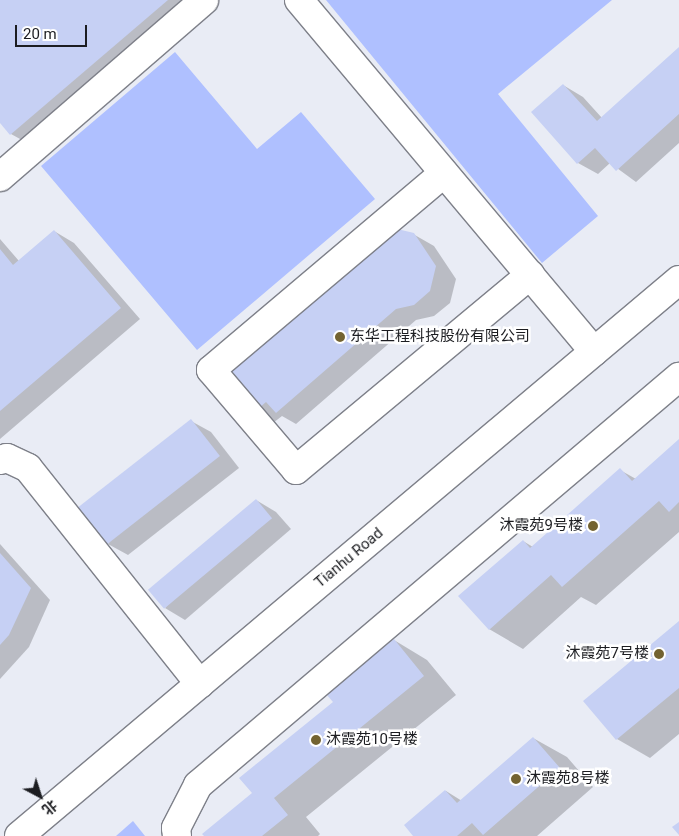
<!DOCTYPE html>
<meta charset="utf-8">
<style>
body{margin:0}
#map{position:relative;width:679px;height:836px;overflow:hidden;background:#e9ecf5;font-family:Roboto,"Noto Sans SC",sans-serif}
div>[style]{position:absolute}
.green>*{inset:0;background:#afc0ff}
.shadow>*{inset:0;background:#0003}
.building>*{inset:0;background:#c6d0f4;transform-origin:0 0}
.roads{filter:drop-shadow(1px 0 #7e8089) drop-shadow(-1px 0 #7e8089) drop-shadow(0 1px #7e8089) drop-shadow(0 -1px #7e8089)}
.minor>*{height:28px;margin:-14px;padding:0 14px;transform-origin:14px;border-radius:14px;background:#fff}
.dots>*{width:14px;height:14px;translate:-50% -50%;box-sizing:border-box;border:2px solid #fff;border-radius:50%}
span{translate:-50% -50%;white-space:nowrap;text-align:center;line-height:1.15;-webkit-text-stroke:5px #fff;paint-order:stroke}
.poi-label{font-size:15px;color:#1c1d21}
.left{translate:0 -50%;text-align:left}
.right{translate:-100% -50%;text-align:right}
.street-label{font-size:15px;color:#1c1d21}
.north{position:absolute;left:15px;top:771px;width:50px;height:50px;-webkit-text-stroke:4px #fff;paint-order:stroke;rotate:140deg;font-size:14px;font-weight:700;line-height:20px;text-align:center;color:#1c1d21}
.north::after{content:'';display:block;margin:auto;width:18px;height:22px;background:#1c1d21;clip-path:polygon(50% 0,100% 100%,50% 72%,0 100%)}
.scale{position:absolute;left:15px;top:25px;width:72px;height:22px;box-sizing:border-box;border:2px solid #1c1d21;border-top:0;padding-left:6px;font-size:15px;line-height:18px;white-space:nowrap;color:#1c1d21;-webkit-text-stroke:4px #fff;paint-order:stroke}
</style>
<div id="map">
<div class="green">
<div style="clip-path:polygon(326px 0,612px 0,498px 94px,598px 216px,542px 263px)"></div>
<div style="clip-path:polygon(175px 52px,257px 149px,301px 112px,375px 199px,197px 350px,41px 166px)"></div>
<div style="clip-path:polygon(133px 821px,145px 836px,116px 836px)"></div>
</div>
<div class="shadow">
<div style="clip-path:polygon(0 0,201px 0,31px 145px,11px 134px,0 121px)"></div>
<div style="clip-path:polygon(679px 48px,679px 143px,636px 182px,610px 163px,598px 174px,578px 163px,563px 85px,583px 97px,602px 118px)"></div>
<div style="clip-path:polygon(54px 231px,74px 243px,140px 319px,0 439px,0 239px,19px 261px)"></div>
<div style="clip-path:polygon(413px 234px,434px 246px,456px 279px,450px 303px,434px 316px,416px 320px,296px 424px,282px 416px,273px 423px,254px 412px)"></div>
<div style="clip-path:polygon(191px 421px,211px 432px,239px 468px,128px 555px,108px 544px)"></div>
<div style="clip-path:polygon(679px 441px,679px 532px,596px 605px,581px 597px,523px 649px,489px 629px,523px 541px,533px 547px,620px 470px,636px 479px)"></div>
<div style="clip-path:polygon(256px 500px,276px 512px,291px 529px,185px 620px,165px 608px)"></div>
<div style="clip-path:polygon(0 544px,50px 600px,29px 647px,0 679px)"></div>
<div style="clip-path:polygon(679px 623px,679px 734px,650px 758px,617px 739px,585px 701px)"></div>
<div style="clip-path:polygon(394px 640px,427px 660px,456px 695px,306px 817px,320px 834px,318px 836px,206px 836px,254px 793px)"></div>
<div style="clip-path:polygon(533px 738px,567px 757px,593px 787px,537px 836px,415px 836px,446px 791px,462px 801px)"></div>
</div>
<div class="building">
<div style="clip-path:polygon(0 0,168px 0,10px 135px,0 123px)"></div>
<div style="clip-path:polygon(679px 47px,679px 114px,616px 171px,595px 148px,577px 164px,531px 112px,563px 84px,597px 121px)"></div>
<div style="clip-path:polygon(393px 228px,414px 233px,436px 266px,430px 291px,414px 305px,396px 309px,276px 413px,266px 402px,253px 413px,222px 377px)"></div>
<div style="clip-path:polygon(54px 230px,121px 308px,0 411px,0 249px,13px 265px)"></div>
<div style="left:191px;top:419px;width:47px;height:144px;rotate:52deg"></div>
<div style="clip-path:polygon(679px 439px,679px 502px,669px 512px,659px 501px,562px 587px,551px 575px,489px 630px,458px 596px,523px 540px,530px 548px,620px 468px,632px 481px)"></div>
<div style="left:256px;top:499px;width:25px;height:141px;rotate:50deg"></div>
<div style="clip-path:polygon(0 553px,31px 588px,9px 635px,0 645px)"></div>
<div style="clip-path:polygon(679px 621px,679px 688px,616px 740px,583px 701px)"></div>
<div style="clip-path:polygon(394px 639px,424px 676px,274px 798px,288px 815px,262px 836px,204px 836px,202px 834px,252px 793px,239px 778px,333px 702px,326px 694px)"></div>
<div style="clip-path:polygon(533px 737px,560px 768px,483px 835px,472px 823px,457px 836px,413px 836px,404px 825px,445px 790px,457px 803px)"></div>
<div style="clip-path:polygon(679px 822px,679px 835px,672px 827px)"></div>
</div>
<div class="roads">
<div class="minor">
<div style="left:299px;top:0;width:459px;rotate:50deg"></div>
<div style="left:444px;top:173px;width:305px;rotate:139.8deg"></div>
<div style="left:211px;top:370px;width:131px;rotate:49.6deg"></div>
<div style="left:296px;top:470px;width:305px;rotate:-39.8deg"></div>
<div style="left:0;top:177px;width:270px;rotate:-40.9deg"></div>
<div style="left:0;top:460px;width:7px;rotate:-16deg"></div>
<div style="left:7px;top:458px;width:23px;rotate:25deg"></div>
<div style="left:28px;top:468px;width:276px;rotate:51.5deg"></div>
<div style="left:19px;top:836px;width:863px;rotate:-40.11deg"></div>
<div style="left:177px;top:836px;width:8px;rotate:-97deg"></div>
<div style="left:176px;top:828px;width:48px;rotate:-62.9deg"></div>
<div style="left:198px;top:785px;width:631px;rotate:-40.31deg"></div>
</div>
</div>
<div class="dots">
<div style="left:340px;top:337px;background:#736331"></div>
<div style="left:593px;top:526px;background:#736331"></div>
<div style="left:659px;top:654px;background:#736331"></div>
<div style="left:316px;top:740px;background:#736331"></div>
<div style="left:516px;top:779px;background:#736331"></div>
</div>
<div class="poi-label">
<span class="left" style="left:350px;top:337px">东华工程科技股份有限公司</span>
<span class="right" style="left:583px;top:526px">沐霞苑9号楼</span>
<span class="right" style="left:649px;top:654px">沐霞苑7号楼</span>
<span class="left" style="left:326px;top:740px">沐霞苑10号楼</span>
<span class="left" style="left:526px;top:779px">沐霞苑8号楼</span>
</div>
<div class="street-label">
<span style="left:349px;top:558px;rotate:-40deg">Tianhu Road</span>
</div>
<div class="north">北</div>
<div class="scale">20 m</div>
</div>
